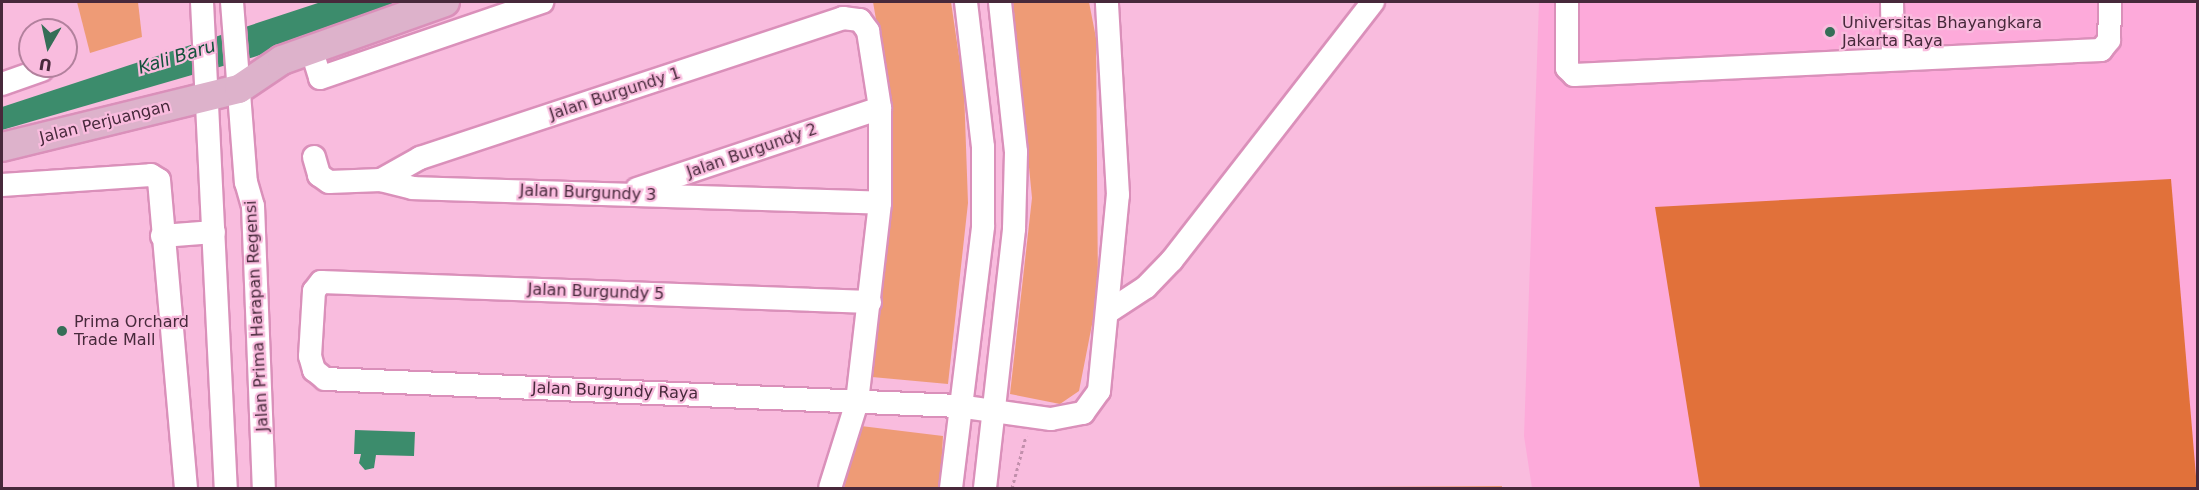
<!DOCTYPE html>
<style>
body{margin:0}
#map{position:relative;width:2199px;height:490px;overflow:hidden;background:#f9bcde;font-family:"DejaVu Sans",sans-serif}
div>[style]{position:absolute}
.built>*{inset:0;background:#fdaada}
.green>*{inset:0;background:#ee9b76}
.forest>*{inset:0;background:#e1713a}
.water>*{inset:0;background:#3c8c6c}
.path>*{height:3px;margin-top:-1.5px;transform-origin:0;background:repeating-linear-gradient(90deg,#c28fac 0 3px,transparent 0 6px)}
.roads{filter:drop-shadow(2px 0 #da90ba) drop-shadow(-2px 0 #da90ba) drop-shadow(0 2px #da90ba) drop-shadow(0 -2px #da90ba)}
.minor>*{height:22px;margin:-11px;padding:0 11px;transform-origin:11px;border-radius:11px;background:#fff}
.major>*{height:28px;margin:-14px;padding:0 14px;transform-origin:14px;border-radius:14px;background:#ddb2cb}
.dots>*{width:16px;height:16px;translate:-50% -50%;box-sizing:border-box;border:3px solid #f9bcde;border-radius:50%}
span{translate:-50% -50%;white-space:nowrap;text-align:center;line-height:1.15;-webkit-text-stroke:4.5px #f9bcde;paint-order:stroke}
.poi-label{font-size:16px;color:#47293b}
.left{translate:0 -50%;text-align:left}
.street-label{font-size:16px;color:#47293b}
.water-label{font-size:18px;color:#13523c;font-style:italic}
.frame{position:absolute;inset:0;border:3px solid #47293b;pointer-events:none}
.north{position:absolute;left:18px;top:18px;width:60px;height:60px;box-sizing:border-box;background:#f9bcde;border:2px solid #b2819d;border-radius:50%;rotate:189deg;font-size:16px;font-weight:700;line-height:24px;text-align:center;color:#47293b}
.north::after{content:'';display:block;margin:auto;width:21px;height:27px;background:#356e57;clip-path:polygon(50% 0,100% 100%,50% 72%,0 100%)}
</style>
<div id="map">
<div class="built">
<div style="clip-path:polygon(1539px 2px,2197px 2px,2197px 488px,1532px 488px,1524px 436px)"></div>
</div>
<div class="green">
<div style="clip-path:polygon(77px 2px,138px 2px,142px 37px,90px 53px)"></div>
<div style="clip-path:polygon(873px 2px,951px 2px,964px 90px,968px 203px,948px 384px,872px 377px,893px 194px,885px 72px)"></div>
<div style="clip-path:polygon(1013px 2px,1089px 2px,1096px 38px,1098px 294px,1079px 391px,1060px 404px,1010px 394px,1032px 198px)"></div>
<div style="clip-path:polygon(861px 426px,943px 436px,940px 488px,844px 488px)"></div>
<div style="clip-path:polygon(1502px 486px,1502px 488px,1189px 488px)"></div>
</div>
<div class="forest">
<div style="clip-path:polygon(2171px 179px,2197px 488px,1700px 488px,1655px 207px)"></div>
</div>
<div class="water">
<div style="clip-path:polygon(321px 2px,411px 2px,254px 57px,2px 130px,2px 107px)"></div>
<div style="clip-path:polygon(355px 430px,415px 432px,414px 456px,376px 455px,374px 468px,365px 470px,359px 463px,361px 454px,354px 454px)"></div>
</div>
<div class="path">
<div style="left:1012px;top:488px;width:54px;rotate:-74.9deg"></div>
</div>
<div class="roads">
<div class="minor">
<div style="left:202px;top:2px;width:487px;rotate:87.2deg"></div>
<div style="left:232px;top:2px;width:181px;rotate:85.6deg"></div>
<div style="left:246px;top:182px;width:25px;rotate:74deg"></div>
<div style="left:253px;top:206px;width:282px;rotate:87.8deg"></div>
<div style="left:1567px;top:2px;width:66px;rotate:90deg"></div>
<div style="left:1567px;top:68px;width:10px;rotate:45deg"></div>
<div style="left:1574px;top:75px;width:528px;rotate:-2.72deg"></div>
<div style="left:2101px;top:50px;width:13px;rotate:-51deg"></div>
<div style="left:2109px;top:40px;width:38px;rotate:-88deg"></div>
<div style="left:1892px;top:2px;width:56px;rotate:89deg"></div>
<div style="left:311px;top:48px;width:31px;rotate:73deg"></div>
<div style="left:320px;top:78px;width:235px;rotate:-18.9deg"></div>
<div style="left:2px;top:84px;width:42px;rotate:-19.3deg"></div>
<div style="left:314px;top:157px;width:19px;rotate:74deg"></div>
<div style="left:319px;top:175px;width:12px;rotate:35deg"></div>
<div style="left:329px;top:182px;width:52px;rotate:-2.2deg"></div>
<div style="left:381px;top:180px;width:33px;rotate:14deg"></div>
<div style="left:413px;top:188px;width:467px;rotate:1.8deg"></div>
<div style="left:381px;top:180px;width:45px;rotate:-29.4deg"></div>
<div style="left:420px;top:158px;width:446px;rotate:-18.3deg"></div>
<div style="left:843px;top:18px;width:17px;rotate:7deg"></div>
<div style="left:860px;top:20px;width:14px;rotate:54deg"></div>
<div style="left:868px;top:31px;width:78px;rotate:81.1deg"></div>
<div style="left:880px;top:108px;width:95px;rotate:90deg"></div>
<div style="left:880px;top:203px;width:200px;rotate:96.6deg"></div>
<div style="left:857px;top:402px;width:90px;rotate:107.4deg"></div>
<div style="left:2px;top:185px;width:149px;rotate:-3.8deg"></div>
<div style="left:151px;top:175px;width:9px;rotate:32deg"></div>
<div style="left:159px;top:180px;width:309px;rotate:85deg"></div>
<div style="left:637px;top:189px;width:256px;rotate:-18.4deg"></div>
<div style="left:162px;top:236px;width:52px;rotate:-4.4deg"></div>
<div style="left:870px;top:302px;width:549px;rotate:-177.91deg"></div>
<div style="left:321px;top:282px;width:11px;rotate:128deg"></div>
<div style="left:314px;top:291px;width:65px;rotate:93.5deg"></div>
<div style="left:310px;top:356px;width:15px;rotate:74deg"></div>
<div style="left:314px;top:370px;width:14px;rotate:39deg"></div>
<div style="left:325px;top:379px;width:634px;rotate:2.44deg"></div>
<div style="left:958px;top:406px;width:94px;rotate:8deg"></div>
<div style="left:1051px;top:419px;width:33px;rotate:-11deg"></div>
<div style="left:1083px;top:413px;width:27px;rotate:-54deg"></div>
<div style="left:1099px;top:391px;width:197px;rotate:-84.5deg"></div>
<div style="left:1118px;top:195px;width:193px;rotate:-93.3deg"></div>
<div style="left:1111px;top:310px;width:42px;rotate:-33.3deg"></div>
<div style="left:1146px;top:287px;width:37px;rotate:-46deg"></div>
<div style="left:1172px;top:260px;width:327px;rotate:-52.1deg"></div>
<div style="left:951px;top:488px;width:264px;rotate:-83deg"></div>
<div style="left:983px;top:226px;width:79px;rotate:-90deg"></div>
<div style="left:983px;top:147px;width:146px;rotate:-96.7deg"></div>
<div style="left:985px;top:488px;width:261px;rotate:-83.6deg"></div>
<div style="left:1014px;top:229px;width:77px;rotate:-88.5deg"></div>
<div style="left:1016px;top:152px;width:151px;rotate:-96.1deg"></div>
</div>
<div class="major">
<div style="left:2px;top:147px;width:244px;rotate:-13.8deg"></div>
<div style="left:239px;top:89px;width:52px;rotate:-34deg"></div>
<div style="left:282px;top:60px;width:173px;rotate:-19.6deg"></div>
</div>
</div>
<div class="dots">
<div style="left:1830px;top:32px;background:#356e57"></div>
<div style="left:62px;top:331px;background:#356e57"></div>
</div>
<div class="poi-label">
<span class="left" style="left:1842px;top:32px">Universitas Bhayangkara<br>Jakarta Raya</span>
<span class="left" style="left:74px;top:331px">Prima Orchard<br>Trade Mall</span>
</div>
<div class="street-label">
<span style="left:615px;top:94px;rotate:-18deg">Jalan Burgundy 1</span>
<span style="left:105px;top:122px;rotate:-14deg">Jalan Perjuangan</span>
<span style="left:752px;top:151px;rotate:-19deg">Jalan Burgundy 2</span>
<span style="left:588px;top:193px;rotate:2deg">Jalan Burgundy 3</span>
<span style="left:596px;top:292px;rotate:2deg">Jalan Burgundy 5</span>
<span style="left:257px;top:316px;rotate:-93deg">Jalan Prima Harapan Regensi</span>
<span style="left:615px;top:391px;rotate:2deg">Jalan Burgundy Raya</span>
</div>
<div class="water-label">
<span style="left:177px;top:57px;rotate:-17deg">Kali Baru</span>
</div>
<div class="frame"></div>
<div class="north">U</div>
</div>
